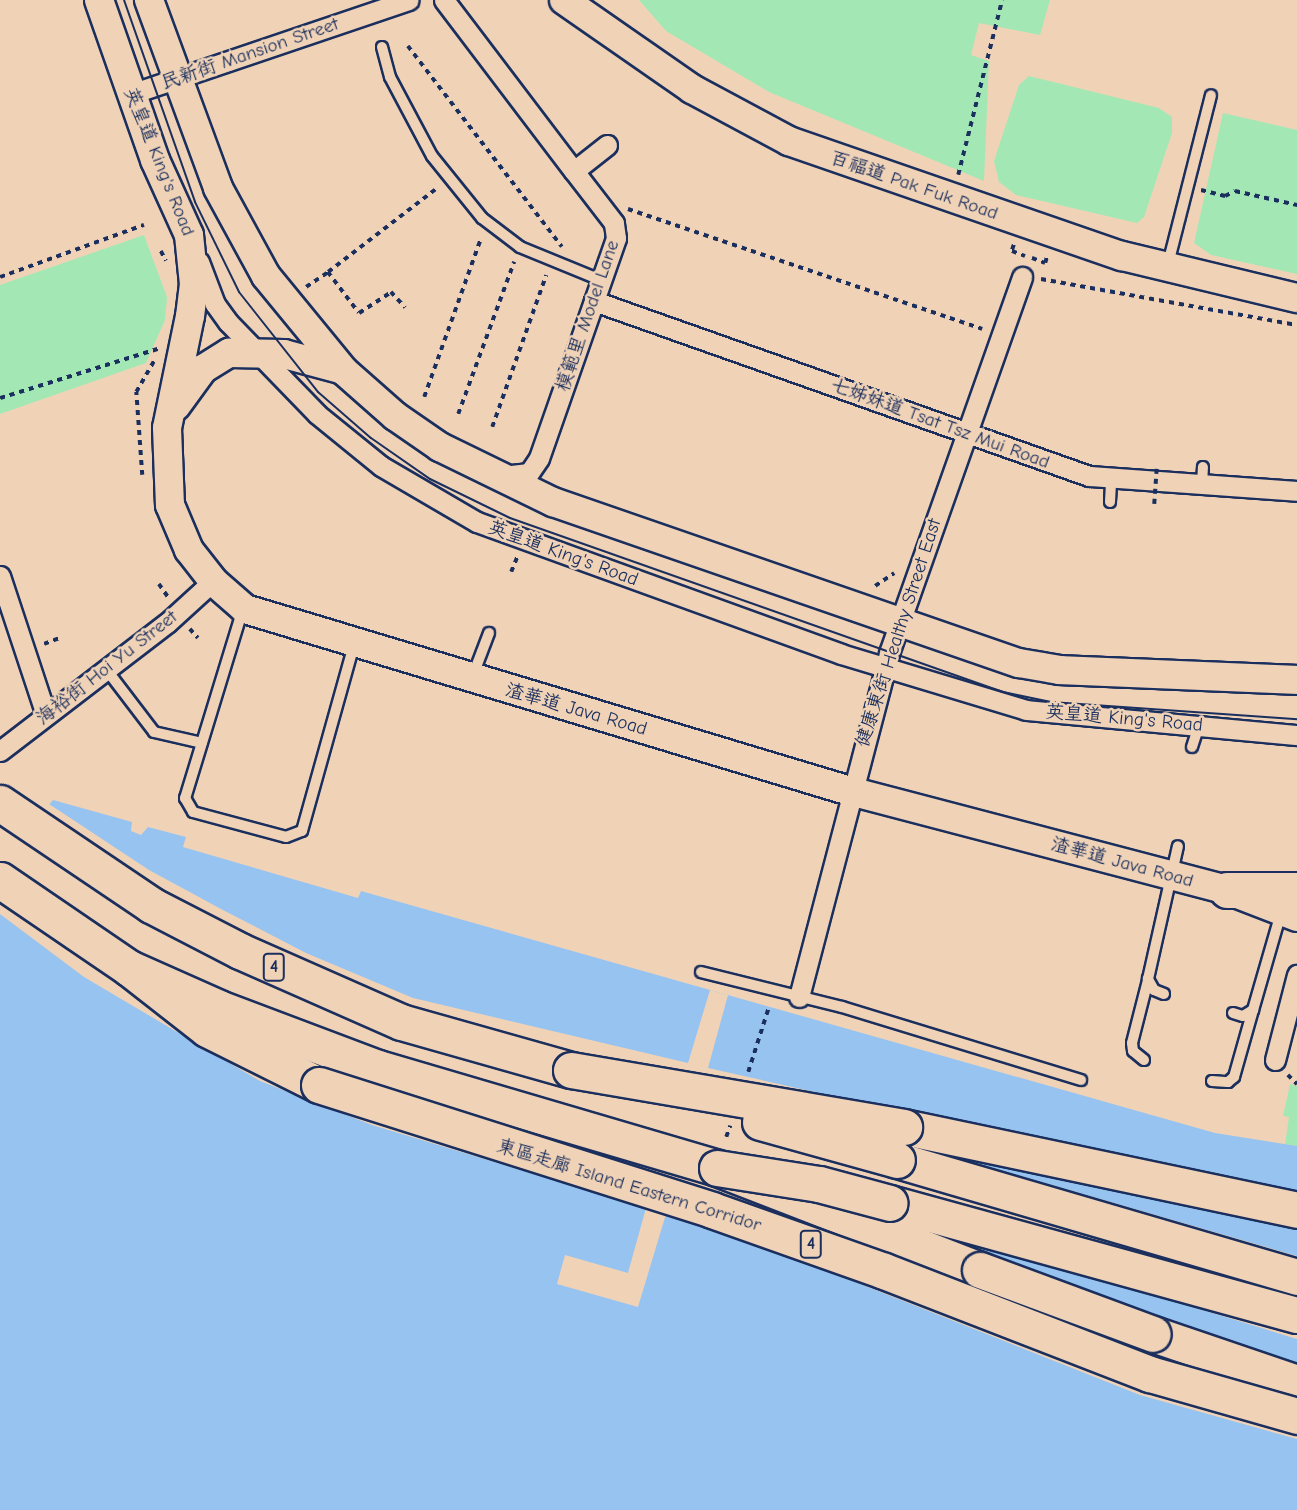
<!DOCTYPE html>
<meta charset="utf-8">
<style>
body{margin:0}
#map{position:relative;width:1297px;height:1510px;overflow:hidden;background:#f0d3b7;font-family:"Comic Neue","LXGW WenKai TC",sans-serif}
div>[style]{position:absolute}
.green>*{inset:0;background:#a3e8b4}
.water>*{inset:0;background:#97c3f0}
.pier>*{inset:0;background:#f0d3b7}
.path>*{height:3.5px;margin-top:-1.75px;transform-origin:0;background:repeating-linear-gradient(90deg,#1b2f5e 0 5px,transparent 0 10px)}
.roads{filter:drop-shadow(2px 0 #1b2f5e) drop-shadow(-2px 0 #1b2f5e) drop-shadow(0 2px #1b2f5e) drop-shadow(0 -2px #1b2f5e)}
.lane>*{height:10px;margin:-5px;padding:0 5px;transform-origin:5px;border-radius:5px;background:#f0d3b7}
.street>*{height:19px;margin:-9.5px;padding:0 9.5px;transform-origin:9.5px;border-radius:9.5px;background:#f0d3b7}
.secondary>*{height:28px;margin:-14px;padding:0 14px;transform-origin:14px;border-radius:14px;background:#f0d3b7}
.highway>*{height:35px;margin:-17.5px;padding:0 17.5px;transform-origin:17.5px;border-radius:17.5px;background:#f0d3b7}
.tram>*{height:2px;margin:-1px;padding:0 1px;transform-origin:1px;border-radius:1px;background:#1b2f5e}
.path-bridge>*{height:3.5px;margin-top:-1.75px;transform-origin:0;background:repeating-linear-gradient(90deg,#1b2f5e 0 5px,transparent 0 10px)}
.bridges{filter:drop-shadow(2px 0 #1b2f5e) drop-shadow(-2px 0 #1b2f5e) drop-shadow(0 2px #1b2f5e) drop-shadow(0 -2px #1b2f5e)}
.highway-bridge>*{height:35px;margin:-17.5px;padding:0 17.5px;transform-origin:17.5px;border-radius:17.5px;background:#f0d3b7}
span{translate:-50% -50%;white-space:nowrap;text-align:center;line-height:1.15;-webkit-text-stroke:5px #f0d3b7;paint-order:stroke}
.shield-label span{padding:2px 5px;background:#f0d3b7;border:2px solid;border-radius:5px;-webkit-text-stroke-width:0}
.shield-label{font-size:18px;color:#1b2f5e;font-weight:700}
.street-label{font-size:19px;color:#1b2f5e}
</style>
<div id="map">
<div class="green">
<div style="clip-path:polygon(639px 0,1050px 0,1040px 35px,979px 23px,971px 55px,989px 61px,984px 181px,769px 92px,666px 31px)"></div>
<div style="clip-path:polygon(1029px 76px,1159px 108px,1172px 117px,1172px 133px,1144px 217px,1137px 223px,1016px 195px,999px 182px,994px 161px,1019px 85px)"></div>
<div style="clip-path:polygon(1223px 113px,1297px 130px,1297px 274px,1211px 255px,1194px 243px)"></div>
<div style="clip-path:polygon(144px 235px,167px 297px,165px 320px,146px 363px,0 414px,0 285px)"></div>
<div style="clip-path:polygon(1290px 1084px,1297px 1086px,1297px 1146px,1285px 1144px,1289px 1117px,1283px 1116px)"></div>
</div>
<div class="water">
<div style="clip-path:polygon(53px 800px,132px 822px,131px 831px,141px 835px,148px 827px,186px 837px,183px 847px,358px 898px,361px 891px,1215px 1133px,1297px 1146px,1297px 1510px,0 1510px,0 860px)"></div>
</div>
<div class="pier">
<div style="clip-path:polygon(46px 802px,149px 870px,221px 909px,306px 953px,413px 998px,688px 1063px,710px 990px,728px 995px,708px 1068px,1152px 1168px,930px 1150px,1297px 1256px,1297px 1339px,908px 1219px,904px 1228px,1236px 1351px,1231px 1381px,814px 1220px,812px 1227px,1149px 1363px,1297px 1405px,1297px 1439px,1140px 1395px,800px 1260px,666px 1214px,638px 1307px,557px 1284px,565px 1255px,628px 1273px,646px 1208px,372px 1125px,260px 1081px,84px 977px,0 914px,0 855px)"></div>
</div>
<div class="path">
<div style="left:408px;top:46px;width:253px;rotate:52.5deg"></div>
<div style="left:958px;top:175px;width:180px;rotate:-75.9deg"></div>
<div style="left:1201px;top:190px;width:25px;rotate:14deg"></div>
<div style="left:1225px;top:196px;width:11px;rotate:-27deg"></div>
<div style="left:1235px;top:191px;width:64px;rotate:12.7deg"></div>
<div style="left:628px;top:209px;width:374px;rotate:18.7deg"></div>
<div style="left:1014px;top:245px;width:6px;rotate:108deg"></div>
<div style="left:1012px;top:251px;width:14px;rotate:21deg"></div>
<div style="left:161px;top:251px;width:11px;rotate:63deg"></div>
<div style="left:1032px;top:258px;width:14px;rotate:21deg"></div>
<div style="left:1045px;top:263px;width:7px;rotate:-74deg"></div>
<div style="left:328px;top:272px;width:138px;rotate:-37.6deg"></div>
<div style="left:0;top:277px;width:153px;rotate:-19.9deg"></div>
<div style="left:1041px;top:279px;width:260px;rotate:10.2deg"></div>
<div style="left:306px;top:287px;width:27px;rotate:-34deg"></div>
<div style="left:328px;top:272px;width:51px;rotate:52.9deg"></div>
<div style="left:359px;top:313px;width:38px;rotate:-33deg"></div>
<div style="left:391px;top:292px;width:21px;rotate:47deg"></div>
<div style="left:424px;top:397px;width:169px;rotate:-70.3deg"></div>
<div style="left:0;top:398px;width:169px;rotate:-17.3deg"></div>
<div style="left:458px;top:414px;width:162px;rotate:-69.8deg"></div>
<div style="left:492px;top:427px;width:161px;rotate:-70.4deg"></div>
<div style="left:142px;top:475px;width:83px;rotate:-94.1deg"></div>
<div style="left:136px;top:392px;width:38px;rotate:-60deg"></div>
<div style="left:511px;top:572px;width:16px;rotate:-68deg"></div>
<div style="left:159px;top:584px;width:16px;rotate:55deg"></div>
<div style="left:875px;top:586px;width:23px;rotate:-34deg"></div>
<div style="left:190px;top:629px;width:12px;rotate:48deg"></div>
<div style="left:44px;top:644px;width:19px;rotate:-21deg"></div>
<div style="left:748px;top:1072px;width:69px;rotate:-72.3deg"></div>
<div style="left:1288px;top:1075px;width:13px;rotate:45deg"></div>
<div style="left:726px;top:1137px;width:12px;rotate:-70deg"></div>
</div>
<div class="roads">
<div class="lane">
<div style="left:382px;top:47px;width:31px;rotate:75deg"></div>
<div style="left:390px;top:77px;width:89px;rotate:62deg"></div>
<div style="left:432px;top:156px;width:80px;rotate:51.1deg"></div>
<div style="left:482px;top:218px;width:48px;rotate:37.3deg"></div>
<div style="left:520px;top:247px;width:87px;rotate:22.2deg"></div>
<div style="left:1168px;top:264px;width:174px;rotate:-75.7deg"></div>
<div style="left:1202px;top:485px;width:18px;rotate:-87deg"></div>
<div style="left:1110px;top:502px;width:22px;rotate:-87deg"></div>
<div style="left:242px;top:612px;width:195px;rotate:107deg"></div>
<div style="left:185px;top:798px;width:16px;rotate:60deg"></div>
<div style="left:193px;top:812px;width:96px;rotate:15deg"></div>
<div style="left:286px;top:837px;width:17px;rotate:-21deg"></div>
<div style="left:302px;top:831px;width:193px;rotate:-74.4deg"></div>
<div style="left:106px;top:669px;width:79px;rotate:52.7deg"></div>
<div style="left:154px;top:732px;width:49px;rotate:12.9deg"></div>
<div style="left:473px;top:675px;width:45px;rotate:-69.1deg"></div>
<div style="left:1192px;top:747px;width:22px;rotate:-72deg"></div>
<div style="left:701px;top:972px;width:145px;rotate:13.9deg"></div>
<div style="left:842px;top:1007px;width:250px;rotate:17deg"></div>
<div style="left:1164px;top:994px;width:11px;rotate:-158deg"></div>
<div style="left:1154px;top:990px;width:13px;rotate:-119deg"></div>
<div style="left:1148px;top:979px;width:136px;rotate:-77.3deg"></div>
<div style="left:1233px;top:1013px;width:10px;rotate:17deg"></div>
<div style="left:1243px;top:1016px;width:12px;rotate:-31deg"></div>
<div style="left:1253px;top:1010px;width:101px;rotate:-73.9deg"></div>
<div style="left:1144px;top:1060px;width:14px;rotate:-141deg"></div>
<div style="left:1133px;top:1051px;width:8px;rotate:-97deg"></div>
<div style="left:1132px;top:1043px;width:65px;rotate:-75.7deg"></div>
<div style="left:1212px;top:1081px;width:16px;rotate:4deg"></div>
<div style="left:1228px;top:1082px;width:8px;rotate:-40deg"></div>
<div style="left:1234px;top:1077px;width:70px;rotate:-74.2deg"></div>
</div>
<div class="street">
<div style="left:444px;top:0;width:215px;rotate:52.8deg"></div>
<div style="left:131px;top:94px;width:293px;rotate:-18.7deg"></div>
<div style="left:199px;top:262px;width:45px;rotate:69.1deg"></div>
<div style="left:215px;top:304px;width:22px;rotate:54deg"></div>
<div style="left:228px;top:322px;width:128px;rotate:45.9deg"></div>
<div style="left:317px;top:414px;width:82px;rotate:39.1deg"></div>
<div style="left:381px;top:466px;width:111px;rotate:30.3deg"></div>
<div style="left:477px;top:522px;width:387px;rotate:19.9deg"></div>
<div style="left:841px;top:654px;width:193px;rotate:16.8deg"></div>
<div style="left:1026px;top:710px;width:272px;rotate:5.3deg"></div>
<div style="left:594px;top:301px;width:525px;rotate:19.47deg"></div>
<div style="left:1089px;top:476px;width:209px;rotate:4.1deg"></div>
<div style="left:503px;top:476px;width:26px;rotate:-7deg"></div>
<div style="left:529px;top:473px;width:18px;rotate:-56deg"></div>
<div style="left:539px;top:458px;width:233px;rotate:-70.7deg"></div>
<div style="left:616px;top:238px;width:15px;rotate:-98deg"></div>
<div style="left:614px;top:223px;width:66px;rotate:-127.6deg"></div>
<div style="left:574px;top:171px;width:42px;rotate:-38.2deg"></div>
<div style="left:0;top:576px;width:146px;rotate:71.7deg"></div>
<div style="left:0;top:751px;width:210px;rotate:-37.5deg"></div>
<div style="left:167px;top:623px;width:62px;rotate:-42.4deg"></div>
<div style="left:799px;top:997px;width:356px;rotate:-75.3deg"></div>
<div style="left:889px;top:653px;width:399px;rotate:-70.5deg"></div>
<div style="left:1275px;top:1060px;width:88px;rotate:-75.5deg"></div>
</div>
<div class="secondary">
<div style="left:99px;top:0;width:170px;rotate:70.7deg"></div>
<div style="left:155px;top:160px;width:82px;rotate:65.6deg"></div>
<div style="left:189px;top:235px;width:49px;rotate:84.2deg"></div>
<div style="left:194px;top:284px;width:32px;rotate:97deg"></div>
<div style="left:190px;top:316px;width:114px;rotate:101.6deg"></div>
<div style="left:167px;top:428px;width:77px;rotate:87.8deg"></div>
<div style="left:170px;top:505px;width:49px;rotate:67.1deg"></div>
<div style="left:189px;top:550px;width:39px;rotate:52deg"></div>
<div style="left:213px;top:581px;width:43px;rotate:41.2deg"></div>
<div style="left:245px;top:609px;width:632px;rotate:16.74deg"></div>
<div style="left:850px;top:791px;width:390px;rotate:14.7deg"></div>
<div style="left:1227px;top:890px;width:75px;rotate:21.1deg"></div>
<div style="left:149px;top:0;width:200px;rotate:69.8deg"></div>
<div style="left:218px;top:188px;width:100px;rotate:61.4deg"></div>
<div style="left:266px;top:276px;width:123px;rotate:50.6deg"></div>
<div style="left:344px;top:371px;width:68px;rotate:41.4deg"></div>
<div style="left:395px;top:416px;width:55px;rotate:34.6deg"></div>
<div style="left:440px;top:447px;width:126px;rotate:26deg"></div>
<div style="left:553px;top:502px;width:493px;rotate:19.1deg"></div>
<div style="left:1019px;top:663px;width:42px;rotate:9.7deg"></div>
<div style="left:1060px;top:670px;width:237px;rotate:2.4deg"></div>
<div style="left:564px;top:0;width:156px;rotate:34.8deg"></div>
<div style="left:692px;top:89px;width:110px;rotate:28.2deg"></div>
<div style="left:789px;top:141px;width:352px;rotate:19.1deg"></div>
<div style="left:1122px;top:256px;width:180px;rotate:13.5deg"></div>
<div style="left:176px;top:406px;width:46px;rotate:-53.9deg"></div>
<div style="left:203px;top:369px;width:31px;rotate:-32deg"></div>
<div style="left:229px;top:353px;width:55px;rotate:1deg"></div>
<div style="left:284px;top:354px;width:58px;rotate:15deg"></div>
</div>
<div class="highway">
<div style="left:0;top:803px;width:182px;rotate:34deg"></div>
<div style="left:151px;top:905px;width:100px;rotate:27.3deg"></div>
<div style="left:240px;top:951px;width:176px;rotate:23.8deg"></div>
<div style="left:401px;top:1022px;width:177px;rotate:15.8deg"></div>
<div style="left:0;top:880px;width:156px;rotate:34.3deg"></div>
<div style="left:129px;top:968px;width:99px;rotate:38deg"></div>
<div style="left:207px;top:1029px;width:125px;rotate:26.6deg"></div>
<div style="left:1227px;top:890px;width:70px"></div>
<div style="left:129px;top:968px;width:98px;rotate:24deg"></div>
<div style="left:219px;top:1008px;width:170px;rotate:20.7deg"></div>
<div style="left:378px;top:1068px;width:353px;rotate:16.4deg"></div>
<div style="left:717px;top:1168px;width:282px;rotate:21.2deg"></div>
<div style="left:904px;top:1127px;width:402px;rotate:11.9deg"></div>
<div style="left:897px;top:1160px;width:417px;rotate:16.3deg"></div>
<div style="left:890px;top:1203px;width:422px;rotate:15.4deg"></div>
<div style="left:1153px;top:1334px;width:152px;rotate:18.8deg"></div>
</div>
</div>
<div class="tram">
<div style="left:124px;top:0;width:214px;rotate:70.6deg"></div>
<div style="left:195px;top:202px;width:100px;rotate:63.9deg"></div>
<div style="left:239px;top:292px;width:127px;rotate:51.7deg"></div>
<div style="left:318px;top:392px;width:70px;rotate:41deg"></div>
<div style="left:371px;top:438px;width:72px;rotate:34.8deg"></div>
<div style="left:430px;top:479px;width:89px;rotate:26deg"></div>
<div style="left:510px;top:518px;width:523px;rotate:19.44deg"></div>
<div style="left:1003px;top:692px;width:49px;rotate:11.8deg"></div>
<div style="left:1051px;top:702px;width:247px;rotate:4deg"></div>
</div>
<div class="path-bridge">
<div style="left:1154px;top:504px;width:39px;rotate:-86deg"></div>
</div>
<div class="bridges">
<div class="highway-bridge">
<div style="left:571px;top:1070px;width:338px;rotate:9.7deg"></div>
<div style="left:319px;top:1085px;width:412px;rotate:17.6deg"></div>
<div style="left:712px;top:1210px;width:182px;rotate:19.5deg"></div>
<div style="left:884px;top:1271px;width:285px;rotate:21.2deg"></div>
<div style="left:1150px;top:1374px;width:153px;rotate:15.9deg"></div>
<div style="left:760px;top:1122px;width:142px;rotate:15.5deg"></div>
<div style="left:717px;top:1168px;width:103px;rotate:8.9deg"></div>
<div style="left:819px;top:1184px;width:73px;rotate:15deg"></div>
<div style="left:980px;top:1270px;width:184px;rotate:20.3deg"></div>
</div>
</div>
<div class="shield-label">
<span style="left:274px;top:967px">4</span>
<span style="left:811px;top:1244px">4</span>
</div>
<div class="street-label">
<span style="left:250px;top:54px;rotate:-19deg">民新街 Mansion Street</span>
<span style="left:159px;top:162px;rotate:68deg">英皇道 King's Road</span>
<span style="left:914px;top:186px;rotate:19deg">百福道 Pak Fuk Road</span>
<span style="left:588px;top:316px;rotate:-71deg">模範里 Model Lane</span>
<span style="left:940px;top:424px;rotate:20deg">七姊妹道 Tsat Tsz Mui Road</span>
<span style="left:563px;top:554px;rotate:20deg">英皇道 King's Road</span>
<span style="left:899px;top:633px;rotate:-72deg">健康東街 Healthy Street East</span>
<span style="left:107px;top:668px;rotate:-38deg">海裕街 Hoi Yu Street</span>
<span style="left:576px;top:710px;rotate:16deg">渣華道 Java Road</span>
<span style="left:1124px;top:719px;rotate:5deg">英皇道 King's Road</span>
<span style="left:1122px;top:863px;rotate:15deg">渣華道 Java Road</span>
<span style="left:629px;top:1186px;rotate:17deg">東區走廊 Island Eastern Corridor</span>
</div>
</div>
